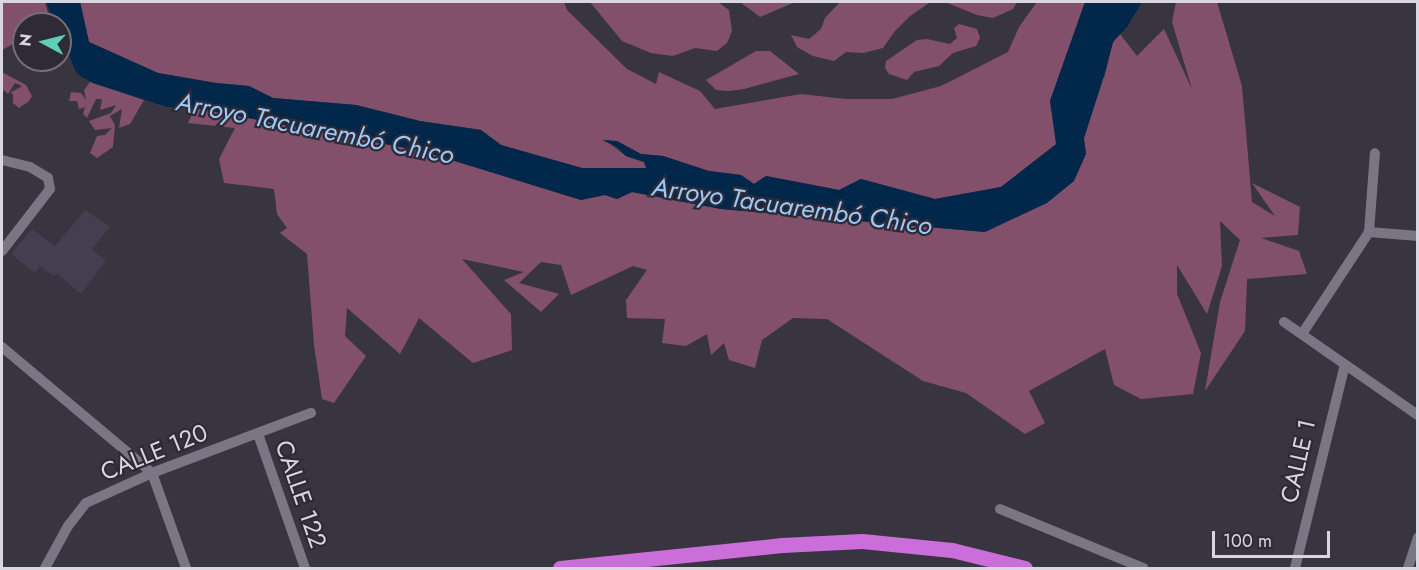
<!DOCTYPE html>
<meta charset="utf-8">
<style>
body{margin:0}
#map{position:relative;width:1419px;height:570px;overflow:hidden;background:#383541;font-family:Jost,sans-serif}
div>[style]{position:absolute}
.built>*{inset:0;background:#433e50}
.forest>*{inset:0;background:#83506c}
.water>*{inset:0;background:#01284b}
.river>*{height:14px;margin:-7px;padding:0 7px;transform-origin:7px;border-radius:7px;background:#01284b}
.minor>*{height:10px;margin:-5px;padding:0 5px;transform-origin:5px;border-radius:5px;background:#7a7683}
.highway>*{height:15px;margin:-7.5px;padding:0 7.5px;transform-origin:7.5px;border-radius:7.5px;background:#cc6ed9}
span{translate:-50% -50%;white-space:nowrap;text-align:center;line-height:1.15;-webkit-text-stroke:4.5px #2e2b36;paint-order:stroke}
.street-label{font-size:24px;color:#d8d6de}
.water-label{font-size:26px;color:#9bc9fb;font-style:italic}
.frame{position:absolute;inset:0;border:3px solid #d8d6de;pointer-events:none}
.north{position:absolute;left:12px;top:12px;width:60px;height:60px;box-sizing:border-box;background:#2e2b36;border:2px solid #726f79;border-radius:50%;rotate:277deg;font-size:16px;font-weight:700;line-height:24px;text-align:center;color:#d8d6de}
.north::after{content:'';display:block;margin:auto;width:21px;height:27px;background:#5eceb8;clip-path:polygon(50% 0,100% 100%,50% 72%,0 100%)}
.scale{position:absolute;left:1212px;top:531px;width:118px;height:27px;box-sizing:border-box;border:3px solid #d8d6de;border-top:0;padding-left:8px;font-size:18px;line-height:21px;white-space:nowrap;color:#d8d6de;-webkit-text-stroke:4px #2e2b36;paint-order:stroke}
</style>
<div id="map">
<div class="built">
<div style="clip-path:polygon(85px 210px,110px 227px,92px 249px,106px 261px,81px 294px,57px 273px,54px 276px,40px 266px,35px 273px,11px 254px,32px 229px,55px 246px)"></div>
</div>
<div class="forest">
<div style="clip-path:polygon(2px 2px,45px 2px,51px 24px,24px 24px,24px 56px,15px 43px,2px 50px)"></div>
<div style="clip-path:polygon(80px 2px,564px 2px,567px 10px,627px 69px,656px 84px,659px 72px,700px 91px,715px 109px,801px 94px,846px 99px,892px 99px,941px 86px,1008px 52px,1019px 27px,1037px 2px,1085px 2px,1050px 101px,1057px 144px,1001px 187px,935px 199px,861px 179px,839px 190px,766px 176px,754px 184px,741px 175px,709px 171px,663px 156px,641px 154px,617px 141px,605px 140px,626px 156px,644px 162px,647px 168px,582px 168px,501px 145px,481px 130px,420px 121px,356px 105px,273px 98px,249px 86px,216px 83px,158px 73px,89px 42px)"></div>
<div style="clip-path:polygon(590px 2px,718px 2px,729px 10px,732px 31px,727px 43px,717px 51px,695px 48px,673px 56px,651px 53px,622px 41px)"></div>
<div style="clip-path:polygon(740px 2px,795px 2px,760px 17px)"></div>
<div style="clip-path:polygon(840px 2px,940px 2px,929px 3px,910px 16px,895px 31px,883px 48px,863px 53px,846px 52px,834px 61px,813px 56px,797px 47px,791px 35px,809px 39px,821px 29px,825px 18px)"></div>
<div style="clip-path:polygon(945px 2px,1017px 2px,1013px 9px,993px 18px,977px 15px)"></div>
<div style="clip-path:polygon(1176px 2px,1217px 2px,1242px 86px,1252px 202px,1275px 216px,1252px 183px,1300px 207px,1298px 235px,1261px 238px,1299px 251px,1307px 274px,1247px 279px,1245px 331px,1205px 391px,1220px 302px,1240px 240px,1220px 221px,1222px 266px,1207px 314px,1177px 265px,1177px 294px,1201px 353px,1193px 394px,1141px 399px,1114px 385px,1105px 349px,1029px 391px,1045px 423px,1025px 434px,966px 393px,923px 381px,827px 319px,793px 318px,762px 340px,755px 368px,729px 360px,724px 343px,711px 355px,707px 334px,686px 346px,662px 343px,665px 319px,627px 318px,626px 300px,647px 270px,633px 266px,571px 295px,561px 265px,541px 262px,519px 283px,559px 294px,541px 312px,504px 280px,524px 272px,462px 259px,511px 314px,512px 350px,473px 363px,419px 318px,400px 354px,347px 308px,345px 336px,366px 356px,334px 403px,322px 399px,314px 345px,307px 254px,280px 233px,287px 228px,277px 214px,274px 189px,224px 183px,219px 159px,235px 128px,188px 123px,195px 108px,422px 151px,581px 200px,605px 195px,617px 199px,632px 192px,721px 209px,985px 232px,1086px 154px,1080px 109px,1104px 77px,1113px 42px,1120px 34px,1137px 56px,1164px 29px,1192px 89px,1172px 22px)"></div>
<div style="clip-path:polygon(959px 24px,977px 29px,980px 38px,976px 46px,953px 53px,939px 66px,914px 72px,907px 80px,889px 74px,885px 68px,886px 61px,917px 40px,927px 39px,950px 44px,957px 38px,954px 28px)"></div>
<div style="clip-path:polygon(756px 51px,770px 51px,799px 74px,744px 89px,729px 91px,716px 90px,706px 80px)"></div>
<div style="clip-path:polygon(2px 72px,26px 85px,32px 96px,29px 101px,19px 108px,13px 103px,13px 94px,10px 93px,22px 86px,15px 83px,8px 94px,4px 90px,2px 94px)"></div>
<div style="clip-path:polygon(90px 82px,144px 100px,130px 124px,119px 128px,122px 109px,110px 116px,115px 125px,113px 147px,97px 158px,90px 153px,97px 136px,105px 135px,112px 128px,95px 130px,89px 121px,111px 113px,116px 105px,100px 110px,102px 99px,96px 99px,87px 118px,83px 114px,85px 107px,79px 109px,77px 101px,69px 101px,71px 92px,81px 93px,86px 100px,84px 90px)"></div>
</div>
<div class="water">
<div style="clip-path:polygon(46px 2px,80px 2px,89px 42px,158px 73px,216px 83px,249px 86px,273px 98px,356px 105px,420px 121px,481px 130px,501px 145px,582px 168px,646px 168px,644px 162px,626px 156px,617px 147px,602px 140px,617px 141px,641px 154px,663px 156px,709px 171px,741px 175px,754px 184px,766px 176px,839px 190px,861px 179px,935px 199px,1001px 187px,1056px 144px,1050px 101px,1085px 2px,1142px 2px,1127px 27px,1113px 42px,1104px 77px,1080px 109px,1086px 154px,1074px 181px,1047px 203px,985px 232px,721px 209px,632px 192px,617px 199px,605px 195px,581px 200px,422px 151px,195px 108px,167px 107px,93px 83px,77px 74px,60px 35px,60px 24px,55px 24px)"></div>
</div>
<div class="river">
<div style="left:1077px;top:137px;width:62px;rotate:-72.1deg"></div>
</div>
<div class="minor">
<div style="left:2px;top:160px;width:29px;rotate:14deg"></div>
<div style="left:30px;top:167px;width:21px;rotate:31deg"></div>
<div style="left:48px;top:178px;width:11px;rotate:80deg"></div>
<div style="left:50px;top:189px;width:78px;rotate:127.7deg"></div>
<div style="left:1369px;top:232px;width:49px;rotate:4.7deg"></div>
<div style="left:1284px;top:322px;width:163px;rotate:34.8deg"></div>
<div style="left:1302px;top:334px;width:122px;rotate:-56.7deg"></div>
<div style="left:1369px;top:232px;width:79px;rotate:-85.7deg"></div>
<div style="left:2px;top:347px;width:196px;rotate:40deg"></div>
<div style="left:152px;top:473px;width:101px;rotate:70.3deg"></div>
<div style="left:258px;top:434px;width:142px;rotate:70.7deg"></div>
<div style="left:1000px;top:509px;width:155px;rotate:22.4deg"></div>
<div style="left:45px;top:568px;width:48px;rotate:-61.3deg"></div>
<div style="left:68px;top:526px;width:29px;rotate:-52deg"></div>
<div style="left:86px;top:503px;width:72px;rotate:-24.4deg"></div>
<div style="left:152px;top:473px;width:170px;rotate:-20.7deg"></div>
<div style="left:1295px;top:568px;width:209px;rotate:-76.2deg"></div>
<div style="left:1408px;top:568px;width:32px;rotate:-72deg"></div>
</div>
<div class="highway">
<div style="left:560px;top:568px;width:223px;rotate:-5.9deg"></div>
<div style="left:782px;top:545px;width:80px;rotate:-2.9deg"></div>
<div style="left:862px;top:541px;width:90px;rotate:5.7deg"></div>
<div style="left:952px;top:550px;width:75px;rotate:13.9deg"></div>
</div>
<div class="street-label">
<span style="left:154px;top:452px;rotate:-22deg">CALLE 120</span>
<span style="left:1298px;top:461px;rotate:-77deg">CALLE 1</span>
<span style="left:301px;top:494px;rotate:71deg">CALLE 122</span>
</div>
<div class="water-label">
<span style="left:315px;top:129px;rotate:11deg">Arroyo Tacuarembó Chico</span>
<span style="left:792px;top:207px;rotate:8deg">Arroyo Tacuarembó Chico</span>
</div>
<div class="frame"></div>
<div class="north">N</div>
<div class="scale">100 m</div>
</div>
